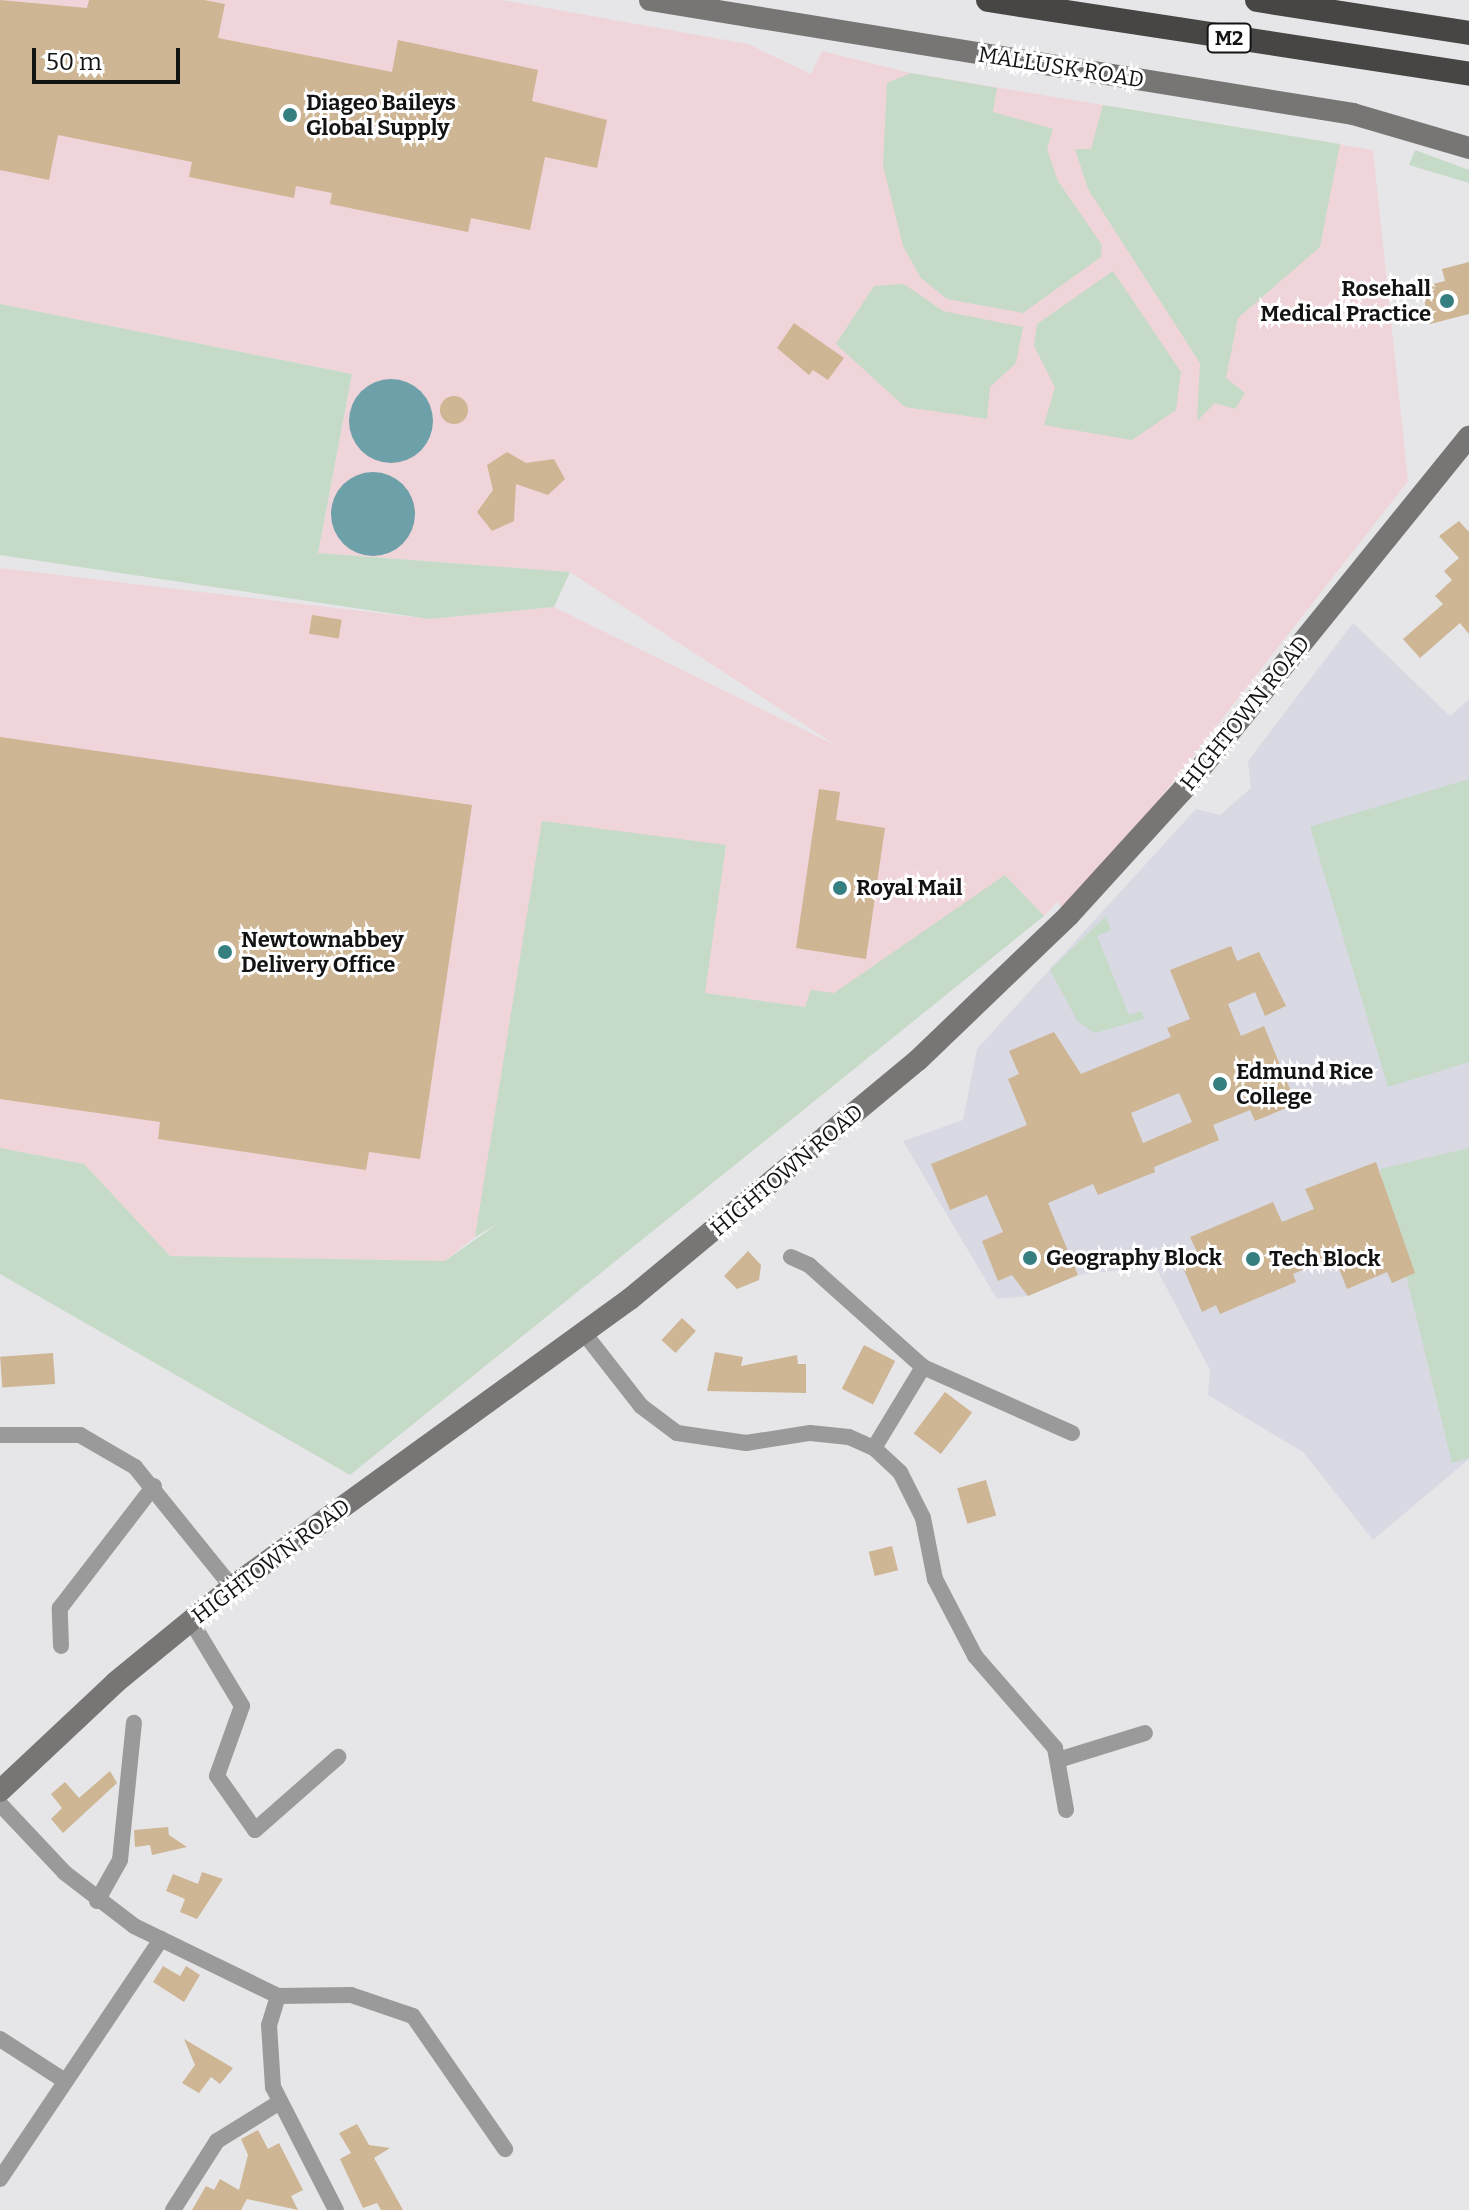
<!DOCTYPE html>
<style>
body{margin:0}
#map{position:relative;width:1469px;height:2210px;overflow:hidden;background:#e6e6e8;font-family:Bitter,serif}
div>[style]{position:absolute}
.built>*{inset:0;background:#d8d9e2}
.industrial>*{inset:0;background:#efd5da}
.green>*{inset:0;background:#c5dac7}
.water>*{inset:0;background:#6ea0a9}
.round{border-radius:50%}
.building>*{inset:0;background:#ceb593;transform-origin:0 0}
.minor>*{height:16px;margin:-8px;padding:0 8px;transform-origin:8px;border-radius:8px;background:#9b9a9a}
.secondary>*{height:22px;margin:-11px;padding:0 11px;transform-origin:11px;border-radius:11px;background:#777675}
.motorway>*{height:24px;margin:-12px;padding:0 12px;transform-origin:12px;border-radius:12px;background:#484645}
.dots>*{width:22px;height:22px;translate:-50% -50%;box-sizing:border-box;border:4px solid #fff;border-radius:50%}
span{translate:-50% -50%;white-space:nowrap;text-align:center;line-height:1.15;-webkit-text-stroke:6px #fff;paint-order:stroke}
.shield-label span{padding:2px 6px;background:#fff;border:2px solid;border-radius:6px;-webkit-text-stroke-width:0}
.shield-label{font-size:20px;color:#131313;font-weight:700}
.street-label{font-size:22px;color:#131313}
.poi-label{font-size:22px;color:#131313;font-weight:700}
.left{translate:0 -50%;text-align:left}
.right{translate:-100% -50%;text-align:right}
.scale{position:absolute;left:32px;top:48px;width:148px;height:36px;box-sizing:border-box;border:4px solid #131313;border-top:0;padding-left:10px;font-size:24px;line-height:28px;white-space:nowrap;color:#131313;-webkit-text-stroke:6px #fff;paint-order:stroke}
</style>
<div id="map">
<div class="built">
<div style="clip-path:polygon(1353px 623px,1450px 716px,1469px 699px,1469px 1459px,1373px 1540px,1303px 1452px,1208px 1395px,1210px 1370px,1155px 1266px,1078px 1275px,1028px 1296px,997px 1299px,903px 1141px,963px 1120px,977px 1049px,1196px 809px,1220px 815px,1251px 788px,1248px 761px)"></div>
</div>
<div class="industrial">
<div style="clip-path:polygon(0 0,502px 0,748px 44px,811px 74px,822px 51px,911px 73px,1373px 150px,1408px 481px,1069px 915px,1057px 902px,1044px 916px,1005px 875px,852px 995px,805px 1007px,704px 993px,726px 845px,475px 1237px,445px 1261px,170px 1256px,84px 1164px,0 1148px,0 568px,429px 619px,554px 607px,837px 746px,570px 572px,318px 553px,352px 374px,0 304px)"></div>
</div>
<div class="green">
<div style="clip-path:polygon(911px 73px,997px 88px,993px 112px,1053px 129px,1047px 149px,1058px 181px,1102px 245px,1101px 257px,1023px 313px,947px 299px,921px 278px,903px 246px,883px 165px,887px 83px)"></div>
<div style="clip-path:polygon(1103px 105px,1340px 144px,1320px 247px,1238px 318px,1226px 378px,1245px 393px,1235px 409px,1215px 403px,1197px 421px,1200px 363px,1088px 189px,1075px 149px,1091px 149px)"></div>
<div style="clip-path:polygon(1415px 150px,1469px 170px,1469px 183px,1409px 165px)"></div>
<div style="clip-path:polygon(1113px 271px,1181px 372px,1176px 410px,1132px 440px,1044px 425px,1055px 387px,1034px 346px,1037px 324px)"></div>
<div style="clip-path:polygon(904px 284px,943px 311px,1023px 327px,1016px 363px,990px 387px,987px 419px,905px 407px,836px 344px,874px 286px)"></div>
<div style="clip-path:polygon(0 304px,352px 374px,318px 553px,570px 572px,554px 607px,429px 619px,0 555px)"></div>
<div style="clip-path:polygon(1469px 779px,1469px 1062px,1388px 1087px,1310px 827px)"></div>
<div style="clip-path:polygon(542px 821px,726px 845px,705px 993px,805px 1007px,811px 990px,834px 993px,1005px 875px,1044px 916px,350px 1475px,0 1274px,0 1148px,84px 1164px,170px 1256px,445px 1261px,499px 1223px,475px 1237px)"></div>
<div style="clip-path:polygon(1106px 916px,1111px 930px,1097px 936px,1129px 1015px,1142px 1011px,1144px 1019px,1095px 1033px,1078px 1022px,1050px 970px)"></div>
<div style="clip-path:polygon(1469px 1148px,1469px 1458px,1452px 1463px,1380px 1169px)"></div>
</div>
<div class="water">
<div class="round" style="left:349px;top:379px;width:84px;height:84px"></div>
<div class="round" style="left:331px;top:472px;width:84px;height:84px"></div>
</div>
<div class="building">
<div style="clip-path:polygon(0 0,87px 8px,89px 0,204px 0,225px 4px,218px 38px,392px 72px,398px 40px,538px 70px,532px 101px,607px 120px,597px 168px,545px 157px,530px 230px,471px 218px,468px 232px,330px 204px,332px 193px,296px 186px,294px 198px,189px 177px,192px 162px,58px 135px,49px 180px,0 170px)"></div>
<div style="clip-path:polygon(1469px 262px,1469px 314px,1430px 324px,1421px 287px,1445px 281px,1442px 269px)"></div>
<div style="clip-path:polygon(794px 323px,844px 358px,828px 380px,813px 370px,809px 375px,777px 348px)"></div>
<div class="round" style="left:440px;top:396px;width:28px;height:28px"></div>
<div style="clip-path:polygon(507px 452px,526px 463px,554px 459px,565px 479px,548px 495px,516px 484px,514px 521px,492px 531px,477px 512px,493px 490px,487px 465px)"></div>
<div style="clip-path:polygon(1459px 521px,1469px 532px,1469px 634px,1460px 623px,1420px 658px,1403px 639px,1443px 604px,1435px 596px,1452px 580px,1444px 571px,1459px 558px,1439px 536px)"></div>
<div style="left:312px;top:615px;width:30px;height:19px;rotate:9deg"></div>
<div style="clip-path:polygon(0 737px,472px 805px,420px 1159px,369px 1152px,366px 1170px,158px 1139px,160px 1122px,0 1099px)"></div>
<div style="clip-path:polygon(819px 789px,840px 792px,836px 820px,885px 828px,866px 959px,796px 948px)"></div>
<div style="clip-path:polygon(evenodd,1231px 946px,1237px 961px,1259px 952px,1286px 1006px,1265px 1016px,1255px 992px,1228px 1004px,1241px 1036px,1264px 1026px,1296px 1104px,1255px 1121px,1250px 1110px,1213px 1125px,1219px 1140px,1154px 1167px,1155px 1172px,1098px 1195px,1093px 1184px,1048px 1203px,1078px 1275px,1028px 1296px,1012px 1275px,998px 1281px,982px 1241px,1003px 1232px,987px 1195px,950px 1210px,931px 1164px,1027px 1125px,1008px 1079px,1019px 1074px,1009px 1051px,1054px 1032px,1081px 1074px,1171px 1037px,1167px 1028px,1190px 1019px,1170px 970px,1231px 946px,1179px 1093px,1192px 1122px,1143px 1143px,1131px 1113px,1179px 1093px)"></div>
<div style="clip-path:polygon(1376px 1162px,1415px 1273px,1392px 1283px,1387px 1272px,1347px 1289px,1334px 1256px,1293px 1274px,1296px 1282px,1220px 1314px,1216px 1305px,1202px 1312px,1181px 1263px,1199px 1256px,1190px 1237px,1273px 1202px,1282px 1222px,1314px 1209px,1305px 1189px)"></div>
<div style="clip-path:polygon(748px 1251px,761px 1265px,759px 1280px,737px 1289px,724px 1276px)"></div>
<div style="left:682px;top:1318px;width:19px;height:30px;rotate:43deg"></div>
<div style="left:864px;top:1345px;width:35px;height:49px;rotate:27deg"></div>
<div style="clip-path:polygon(715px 1352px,743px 1357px,741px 1366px,797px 1355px,798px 1364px,806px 1364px,806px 1393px,707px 1391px)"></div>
<div style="left:53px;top:1353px;width:31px;height:53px;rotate:86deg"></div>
<div style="left:945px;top:1392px;width:34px;height:52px;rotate:37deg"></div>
<div style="left:986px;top:1480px;width:37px;height:30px;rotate:74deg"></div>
<div style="left:892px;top:1546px;width:25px;height:24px;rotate:76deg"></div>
<div style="clip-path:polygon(110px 1771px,117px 1783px,63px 1833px,51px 1819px,62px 1808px,51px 1794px,65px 1782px,79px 1798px)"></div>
<div style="clip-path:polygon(168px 1827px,169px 1835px,187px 1847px,152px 1855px,150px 1845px,135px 1847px,134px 1830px)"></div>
<div style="clip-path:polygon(202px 1872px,223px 1879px,197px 1919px,180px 1912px,185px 1899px,166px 1891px,173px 1874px,198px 1884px)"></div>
<div style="clip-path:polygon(163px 1966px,180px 1976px,186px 1966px,200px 1975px,184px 2002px,153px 1982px)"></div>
<div style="clip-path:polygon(184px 2039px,233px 2068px,220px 2084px,211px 2077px,199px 2093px,182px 2083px,195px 2065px)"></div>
<div style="clip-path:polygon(357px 2124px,369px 2145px,390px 2148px,374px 2158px,403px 2210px,381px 2210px,377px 2203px,363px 2208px,340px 2159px,351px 2153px,339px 2133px)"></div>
<div style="clip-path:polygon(258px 2130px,268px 2149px,279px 2143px,303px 2190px,291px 2196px,298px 2210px,247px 2199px,241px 2210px,192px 2210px,206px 2186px,214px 2190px,220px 2179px,239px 2190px,248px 2155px,241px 2139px)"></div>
</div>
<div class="minor">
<div style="left:791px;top:1257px;width:20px;rotate:24deg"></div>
<div style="left:809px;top:1265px;width:153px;rotate:41.8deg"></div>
<div style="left:923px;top:1367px;width:163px;rotate:23.9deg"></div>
<div style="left:584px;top:1333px;width:93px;rotate:52deg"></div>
<div style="left:641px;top:1406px;width:45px;rotate:36.9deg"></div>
<div style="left:677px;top:1433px;width:70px;rotate:8.2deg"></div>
<div style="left:746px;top:1443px;width:65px;rotate:-8.9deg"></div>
<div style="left:810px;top:1433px;width:39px;rotate:6deg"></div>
<div style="left:849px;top:1437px;width:27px;rotate:24deg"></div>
<div style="left:874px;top:1448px;width:35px;rotate:43deg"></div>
<div style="left:900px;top:1472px;width:51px;rotate:63.4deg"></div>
<div style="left:923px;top:1518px;width:62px;rotate:78.9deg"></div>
<div style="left:935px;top:1579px;width:87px;rotate:62.5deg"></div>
<div style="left:975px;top:1656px;width:122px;rotate:49deg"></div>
<div style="left:1055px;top:1748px;width:63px;rotate:79.9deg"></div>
<div style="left:0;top:1435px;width:80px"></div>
<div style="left:80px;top:1435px;width:64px;rotate:30.2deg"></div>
<div style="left:135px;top:1467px;width:154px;rotate:51.1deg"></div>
<div style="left:874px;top:1448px;width:95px;rotate:-58.8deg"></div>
<div style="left:191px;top:1621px;width:99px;rotate:59deg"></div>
<div style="left:242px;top:1706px;width:74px;rotate:109.7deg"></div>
<div style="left:217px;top:1776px;width:66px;rotate:54.9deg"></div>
<div style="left:255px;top:1830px;width:111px;rotate:-41.3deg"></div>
<div style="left:61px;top:1646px;width:38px;rotate:-92deg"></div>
<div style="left:60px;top:1608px;width:154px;rotate:-52.4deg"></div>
<div style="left:1058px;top:1760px;width:91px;rotate:-17.2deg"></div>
<div style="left:0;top:1804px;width:95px;rotate:46.7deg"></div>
<div style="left:65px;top:1873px;width:87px;rotate:37.5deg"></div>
<div style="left:134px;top:1926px;width:160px;rotate:25.9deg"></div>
<div style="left:278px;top:1996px;width:73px;rotate:-0.8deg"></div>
<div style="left:351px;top:1995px;width:65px;rotate:18.7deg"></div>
<div style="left:413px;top:2016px;width:162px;rotate:55.3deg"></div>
<div style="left:97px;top:1901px;width:47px;rotate:-60.7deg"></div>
<div style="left:120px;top:1860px;width:138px;rotate:-84.2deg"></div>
<div style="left:278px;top:1996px;width:30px;rotate:107deg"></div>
<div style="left:269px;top:2025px;width:62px;rotate:86.3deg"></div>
<div style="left:273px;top:2087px;width:138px;rotate:62.9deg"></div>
<div style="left:0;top:2039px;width:77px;rotate:32.9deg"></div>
<div style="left:0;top:2179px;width:289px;rotate:-56.1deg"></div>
<div style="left:173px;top:2210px;width:82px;rotate:-57.5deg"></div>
<div style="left:217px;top:2141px;width:74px;rotate:-31.8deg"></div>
</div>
<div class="secondary">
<div style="left:650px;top:0;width:712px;rotate:9.21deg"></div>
<div style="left:1353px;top:114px;width:121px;rotate:16.3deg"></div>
<div style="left:0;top:1791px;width:159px;rotate:-43.2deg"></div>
<div style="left:116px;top:1682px;width:150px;rotate:-39.3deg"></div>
<div style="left:232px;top:1587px;width:491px;rotate:-35.9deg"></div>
<div style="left:630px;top:1299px;width:374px;rotate:-39.7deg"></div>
<div style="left:918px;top:1060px;width:209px;rotate:-43.8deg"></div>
<div style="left:1069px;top:915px;width:168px;rotate:-47.7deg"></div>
<div style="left:1182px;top:791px;width:456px;rotate:-51deg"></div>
</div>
<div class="motorway">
<div style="left:988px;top:0;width:487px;rotate:8.7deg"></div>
<div style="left:1257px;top:0;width:215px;rotate:8.8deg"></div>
</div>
<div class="dots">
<div style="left:290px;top:115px;background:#367f81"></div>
<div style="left:1447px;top:301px;background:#367f81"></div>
<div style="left:840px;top:888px;background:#367f81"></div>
<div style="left:225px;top:952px;background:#367f81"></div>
<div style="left:1220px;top:1084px;background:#367f81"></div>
<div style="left:1030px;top:1258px;background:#367f81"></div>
<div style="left:1253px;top:1259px;background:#367f81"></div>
</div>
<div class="shield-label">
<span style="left:1229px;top:38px">M2</span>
</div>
<div class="street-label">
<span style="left:1061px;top:67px;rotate:9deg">MALLUSK ROAD</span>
<span style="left:1245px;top:713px;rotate:-51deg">HIGHTOWN ROAD</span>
<span style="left:787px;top:1170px;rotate:-40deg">HIGHTOWN ROAD</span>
<span style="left:271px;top:1561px;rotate:-37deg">HIGHTOWN ROAD</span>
</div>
<div class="poi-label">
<span class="left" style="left:306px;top:115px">Diageo Baileys<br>Global Supply</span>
<span class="right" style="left:1431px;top:301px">Rosehall<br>Medical Practice</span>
<span class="left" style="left:856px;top:888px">Royal Mail</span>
<span class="left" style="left:241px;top:952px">Newtownabbey<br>Delivery Office</span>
<span class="left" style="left:1236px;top:1084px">Edmund Rice<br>College</span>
<span class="left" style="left:1046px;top:1258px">Geography Block</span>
<span class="left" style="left:1269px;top:1259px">Tech Block</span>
</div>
<div class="scale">50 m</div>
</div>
